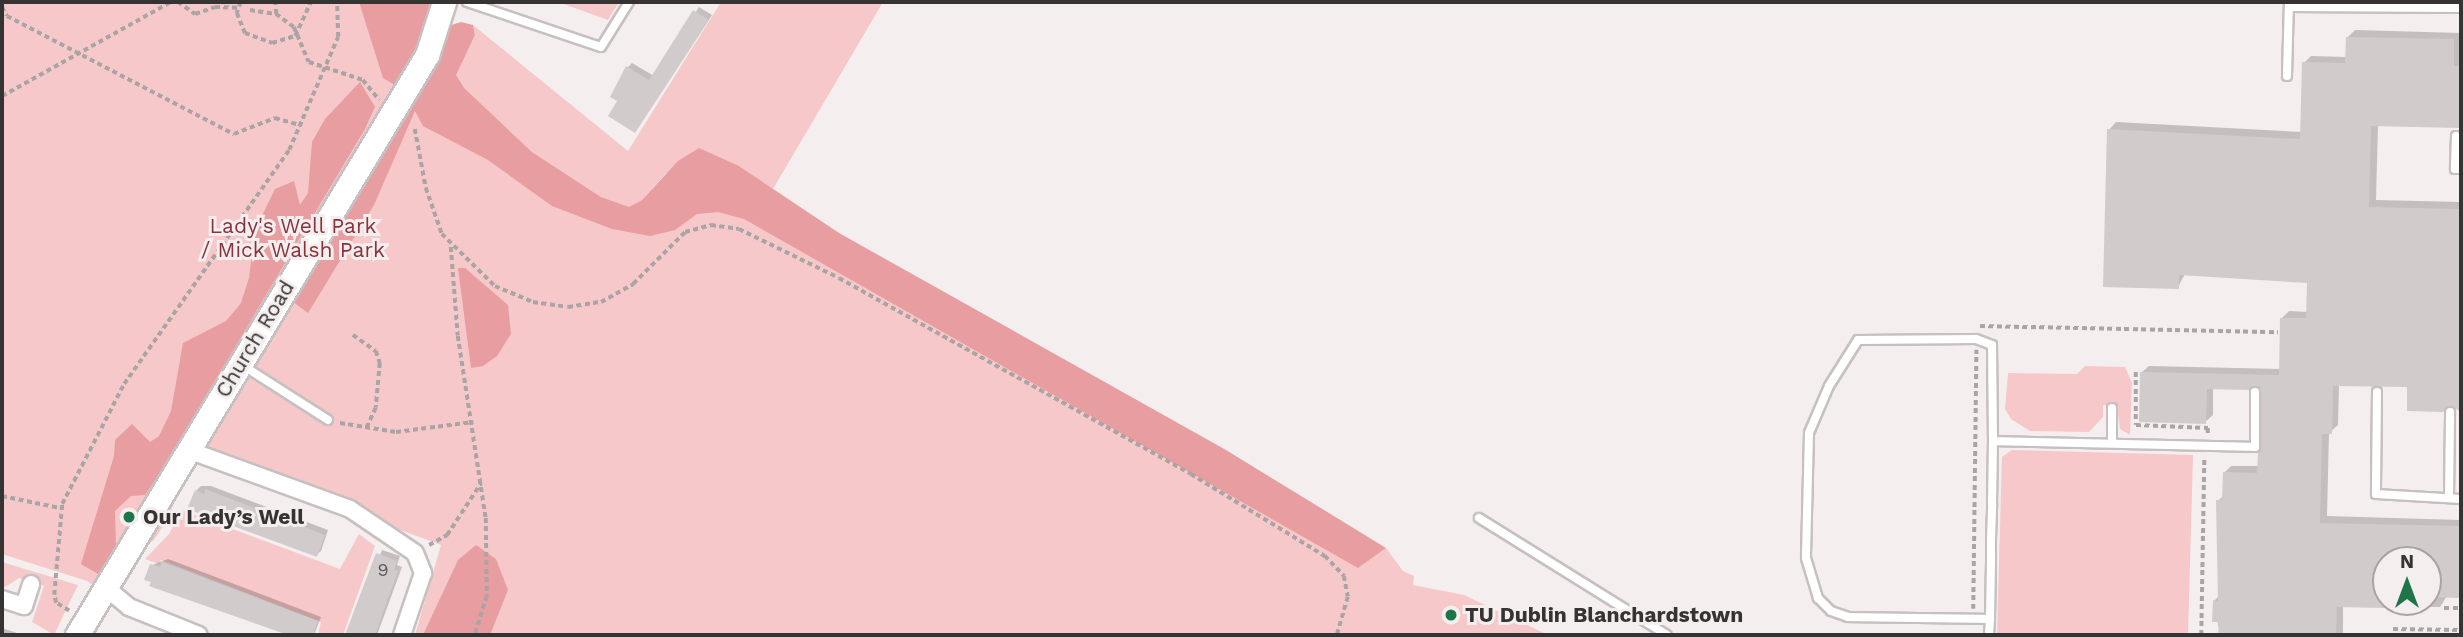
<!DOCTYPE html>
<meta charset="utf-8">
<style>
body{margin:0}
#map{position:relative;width:2463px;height:637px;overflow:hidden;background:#f5eeee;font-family:"Work Sans",sans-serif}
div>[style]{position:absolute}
.green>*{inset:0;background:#f6c8c9}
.forest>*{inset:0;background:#e89da0}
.shadow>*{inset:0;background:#0003}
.building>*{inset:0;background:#d2cbcb}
.path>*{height:3.5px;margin-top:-1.75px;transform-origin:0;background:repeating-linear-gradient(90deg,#aaa4a4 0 5px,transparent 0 8.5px)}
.roads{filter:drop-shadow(2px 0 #c7c0c0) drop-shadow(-2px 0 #c7c0c0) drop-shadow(0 2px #c7c0c0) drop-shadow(0 -2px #c7c0c0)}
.lane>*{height:8px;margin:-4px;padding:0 4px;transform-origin:4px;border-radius:4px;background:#fff}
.street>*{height:16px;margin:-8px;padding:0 8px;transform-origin:8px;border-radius:8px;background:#fff}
.secondary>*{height:23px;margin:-11.5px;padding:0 11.5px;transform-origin:11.5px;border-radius:11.5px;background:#fff}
.dots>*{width:19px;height:19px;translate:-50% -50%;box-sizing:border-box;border:4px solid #f5eeee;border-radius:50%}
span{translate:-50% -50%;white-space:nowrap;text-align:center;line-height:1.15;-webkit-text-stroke:6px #f5eeee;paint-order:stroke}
.number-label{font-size:18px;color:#5d5959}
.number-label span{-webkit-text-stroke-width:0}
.park-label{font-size:21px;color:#8a323c}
.street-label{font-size:21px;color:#363333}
.poi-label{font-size:21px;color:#363333;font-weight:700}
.left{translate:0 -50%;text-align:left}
.frame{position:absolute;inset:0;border:4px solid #363333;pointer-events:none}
.north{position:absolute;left:2372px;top:546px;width:70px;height:70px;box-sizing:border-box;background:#f5eeee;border:2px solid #a9a3a3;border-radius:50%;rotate:0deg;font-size:19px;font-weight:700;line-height:28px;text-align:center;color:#363333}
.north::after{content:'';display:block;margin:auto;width:24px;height:32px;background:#1d7549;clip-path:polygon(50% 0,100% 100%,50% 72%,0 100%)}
</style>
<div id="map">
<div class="green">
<div style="clip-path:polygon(2px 2px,414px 2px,460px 66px,475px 35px,473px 25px,628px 151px,721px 2px,883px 2px,773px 189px,739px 166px,666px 173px,642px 200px,628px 208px,601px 197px,532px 152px,502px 124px,523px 155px,627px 224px,711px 182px,1369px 560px,1386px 548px,1403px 571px,1414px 576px,1413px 585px,1464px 595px,1548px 635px,415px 635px,441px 545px,193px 453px,102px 592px,87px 581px,2px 554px)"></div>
<div style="clip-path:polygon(558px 2px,619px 2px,608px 20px)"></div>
<div style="clip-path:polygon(2085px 366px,2125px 367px,2132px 383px,2130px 435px,2120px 429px,2117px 405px,2103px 405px,2103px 417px,2089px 432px,2030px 431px,2011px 419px,2005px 409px,2008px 373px,2077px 374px)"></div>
<div style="clip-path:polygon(2012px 450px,2193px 455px,2188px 635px,1997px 635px,2002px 457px)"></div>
<div style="clip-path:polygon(180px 485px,169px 517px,154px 540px,139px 550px)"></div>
<div style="clip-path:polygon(182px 510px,340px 569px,359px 534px,375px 546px,343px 635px,318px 635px,321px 622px,161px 560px,159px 564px,145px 559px,169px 534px)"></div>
<div style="clip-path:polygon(2px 562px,78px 585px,54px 635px,32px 622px,44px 586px,19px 578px,2px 589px)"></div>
</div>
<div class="forest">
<div style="clip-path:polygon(359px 2px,433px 2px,423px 36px,395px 85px,383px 78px)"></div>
<div style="clip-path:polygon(461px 22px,473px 25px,475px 35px,456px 75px,464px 88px,532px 152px,601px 197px,629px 207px,642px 200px,678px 161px,699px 148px,739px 166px,839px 233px,1226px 450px,1386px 548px,1358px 568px,744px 219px,718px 212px,697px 214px,675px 230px,650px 236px,612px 229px,552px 206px,488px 160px,423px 126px,415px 111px,374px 205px,308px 313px,289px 299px,448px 26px)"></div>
<div style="clip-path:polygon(360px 82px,375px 107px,365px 129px,158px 476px,145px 495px,131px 496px,115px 511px,116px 546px,98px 574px,81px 564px,114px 456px,115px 440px,132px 424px,150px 442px,159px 436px,171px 411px,183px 343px,226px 321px,241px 303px,249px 278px,255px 230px,275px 189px,294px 181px,300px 205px,308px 193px,312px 142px,325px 119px)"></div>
<div style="clip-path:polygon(458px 268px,465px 268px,508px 305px,511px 334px,497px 356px,483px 366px,471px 368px)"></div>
<div style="clip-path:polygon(476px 545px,496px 559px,508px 590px,490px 635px,423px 635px,458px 560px)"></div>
</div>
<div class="shadow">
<div style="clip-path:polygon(699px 7px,712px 15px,635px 131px,620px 100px,628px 67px,632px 63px,654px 76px)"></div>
<div style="clip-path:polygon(evenodd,2355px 30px,2461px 33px,2461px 125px,2378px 124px,2376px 200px,2461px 202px,2461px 410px,2409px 386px,2339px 384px,2338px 425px,2329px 433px,2327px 516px,2461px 520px,2461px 593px,2447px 596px,2440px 607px,2343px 605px,2343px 635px,2220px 635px,2214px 601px,2220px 595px,2218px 501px,2224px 495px,2224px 473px,2231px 466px,2259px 466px,2263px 388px,2256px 383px,2213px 387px,2213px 415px,2205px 422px,2141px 373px,2149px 366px,2281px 369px,2282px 318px,2289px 311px,2308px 312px,2309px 282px,2185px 274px,2178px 287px,2109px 130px,2116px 122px,2302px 132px,2304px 63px,2311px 56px,2347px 57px,2348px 37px,2355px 30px,2386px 560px,2428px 560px,2428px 602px,2386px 602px,2386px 560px)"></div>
<div style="clip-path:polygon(201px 486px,211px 486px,328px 530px,321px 551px,316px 555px,196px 491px)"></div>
<div style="clip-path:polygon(382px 550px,400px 556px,397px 565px,402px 567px,377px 635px,347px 635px)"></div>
<div style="clip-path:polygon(168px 559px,321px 617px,314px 635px,294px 635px,151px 585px,152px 565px)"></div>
<div style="clip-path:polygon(2px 628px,23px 635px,2px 635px)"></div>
</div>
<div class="building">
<div style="clip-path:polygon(693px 10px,709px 20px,635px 133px,608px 116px,617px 101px,610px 97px,626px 66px,649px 80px)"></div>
<div style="clip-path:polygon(2346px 37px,2454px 39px,2454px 66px,2461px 66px,2460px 128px,2371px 126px,2369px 207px,2461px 209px,2461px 412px,2451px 406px,2443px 412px,2407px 411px,2407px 387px,2333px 386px,2332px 434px,2322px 434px,2320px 523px,2460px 526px,2459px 598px,2428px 597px,2428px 560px,2386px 560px,2386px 608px,2337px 607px,2336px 635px,2218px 635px,2219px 622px,2212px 622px,2213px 600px,2218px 601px,2216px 500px,2222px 500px,2223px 472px,2257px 473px,2261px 389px,2256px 386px,2249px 390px,2207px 389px,2206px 424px,2139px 422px,2140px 372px,2279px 375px,2280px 318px,2306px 318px,2307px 283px,2179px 275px,2179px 289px,2103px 287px,2107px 129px,2300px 139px,2302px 62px,2345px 63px)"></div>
<div style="clip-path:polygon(205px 489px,325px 535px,317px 557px,187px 509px,195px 490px,204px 494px)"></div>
<div style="clip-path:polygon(376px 553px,397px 561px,394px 570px,398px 571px,375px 635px,345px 635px)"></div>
<div style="clip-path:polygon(162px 562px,318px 621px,313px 635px,288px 635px,149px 586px,151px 582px,144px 580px,150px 564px,160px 567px)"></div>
</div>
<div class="path">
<div style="left:178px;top:2px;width:21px;rotate:35deg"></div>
<div style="left:195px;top:14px;width:21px;rotate:-19deg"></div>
<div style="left:215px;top:7px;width:24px;rotate:2deg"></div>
<div style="left:241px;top:2px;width:12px;rotate:110deg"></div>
<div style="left:237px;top:13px;width:22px;rotate:68deg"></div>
<div style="left:245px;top:33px;width:29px;rotate:20deg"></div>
<div style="left:272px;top:43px;width:24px;rotate:-17deg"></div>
<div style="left:295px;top:36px;width:38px;rotate:-65deg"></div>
<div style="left:2px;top:7px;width:10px;rotate:61deg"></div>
<div style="left:7px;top:16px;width:256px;rotate:27.5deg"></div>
<div style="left:234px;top:134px;width:44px;rotate:-21.3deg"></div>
<div style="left:275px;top:118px;width:25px;rotate:16deg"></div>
<div style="left:250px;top:10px;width:26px;rotate:9deg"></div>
<div style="left:276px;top:14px;width:12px;rotate:-95deg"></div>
<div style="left:276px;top:14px;width:22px;rotate:36deg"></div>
<div style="left:294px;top:27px;width:38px;rotate:67deg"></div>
<div style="left:309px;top:62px;width:57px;rotate:18.4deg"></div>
<div style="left:363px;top:80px;width:26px;rotate:51deg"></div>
<div style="left:2px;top:96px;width:193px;rotate:-29.1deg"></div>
<div style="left:415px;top:129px;width:60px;rotate:79.4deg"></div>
<div style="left:426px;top:188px;width:49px;rotate:70.8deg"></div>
<div style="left:442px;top:234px;width:74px;rotate:44.5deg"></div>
<div style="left:495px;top:286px;width:41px;rotate:22.8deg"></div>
<div style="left:533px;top:302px;width:35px;rotate:8deg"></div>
<div style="left:568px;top:307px;width:33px;rotate:-9deg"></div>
<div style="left:601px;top:302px;width:37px;rotate:-29deg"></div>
<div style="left:633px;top:284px;width:74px;rotate:-45deg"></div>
<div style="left:685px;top:232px;width:27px;rotate:-15deg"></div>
<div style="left:711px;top:225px;width:28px;rotate:8deg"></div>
<div style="left:739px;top:229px;width:111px;rotate:26.1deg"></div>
<div style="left:839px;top:278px;width:403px;rotate:29.1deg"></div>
<div style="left:1191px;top:474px;width:157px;rotate:31.5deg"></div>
<div style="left:1325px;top:556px;width:28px;rotate:46deg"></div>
<div style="left:1344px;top:576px;width:21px;rotate:79deg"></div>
<div style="left:1348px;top:597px;width:40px;rotate:106deg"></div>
<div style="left:451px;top:247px;width:89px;rotate:85.5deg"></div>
<div style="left:458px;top:336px;width:184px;rotate:81.3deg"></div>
<div style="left:486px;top:518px;width:78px;rotate:89.3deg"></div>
<div style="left:487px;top:596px;width:41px;rotate:107.1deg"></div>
<div style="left:1980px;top:326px;width:298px;rotate:1.2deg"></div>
<div style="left:353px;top:335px;width:28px;rotate:35deg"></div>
<div style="left:376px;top:351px;width:13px;rotate:72deg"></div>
<div style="left:380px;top:363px;width:45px;rotate:95.1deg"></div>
<div style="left:376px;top:408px;width:21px;rotate:115deg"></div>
<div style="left:2136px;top:372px;width:53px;rotate:90deg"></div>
<div style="left:2136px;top:425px;width:72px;rotate:2.4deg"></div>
<div style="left:2208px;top:428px;width:6px;rotate:90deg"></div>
<div style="left:340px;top:423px;width:57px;rotate:9.1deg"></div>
<div style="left:396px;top:432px;width:78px;rotate:-7.4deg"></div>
<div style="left:2px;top:496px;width:59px;rotate:11.7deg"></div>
<div style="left:429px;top:545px;width:21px;rotate:-29deg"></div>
<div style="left:447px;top:535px;width:62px;rotate:-56.8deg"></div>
<div style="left:2444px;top:608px;width:17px"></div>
<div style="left:1973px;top:609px;width:259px;rotate:-89.3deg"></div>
<div style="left:69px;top:611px;width:15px;rotate:-148deg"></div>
<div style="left:56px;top:603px;width:8px;rotate:-104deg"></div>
<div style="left:54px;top:595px;width:91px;rotate:-85deg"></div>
<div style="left:62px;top:504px;width:135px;rotate:-62.7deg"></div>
<div style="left:124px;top:384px;width:286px;rotate:-54.8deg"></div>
<div style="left:289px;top:150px;width:123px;rotate:-66.6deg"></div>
<div style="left:338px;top:37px;width:35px;rotate:-92deg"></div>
<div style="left:2393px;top:629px;width:68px;rotate:0.8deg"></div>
<div style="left:2201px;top:635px;width:176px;rotate:-89deg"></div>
</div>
<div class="roads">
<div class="lane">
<div style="left:467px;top:2px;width:141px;rotate:18.6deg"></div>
<div style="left:601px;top:47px;width:53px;rotate:-58.1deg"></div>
<div style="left:2289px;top:7px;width:172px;rotate:0.3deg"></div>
<div style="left:2287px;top:76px;width:74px;rotate:-88.5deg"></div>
<div style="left:2456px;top:136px;width:33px;rotate:92deg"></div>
<div style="left:2455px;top:169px;width:6px"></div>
<div style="left:242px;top:365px;width:102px;rotate:32.6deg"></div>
<div style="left:2377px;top:392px;width:102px;rotate:90.6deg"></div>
<div style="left:2376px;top:494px;width:85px;rotate:3.4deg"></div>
<div style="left:1993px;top:441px;width:262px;rotate:1.3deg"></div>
<div style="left:2255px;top:447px;width:55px;rotate:-90deg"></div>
<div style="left:2112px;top:443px;width:35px;rotate:-90deg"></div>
<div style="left:2449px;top:498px;width:86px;rotate:-89.3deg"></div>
<div style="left:1479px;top:518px;width:221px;rotate:31.9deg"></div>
<div style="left:1989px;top:635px;width:16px;rotate:-86deg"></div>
<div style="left:1990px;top:619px;width:57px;rotate:-89deg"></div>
<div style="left:1991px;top:562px;width:23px;rotate:-90deg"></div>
<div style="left:1991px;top:539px;width:35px;rotate:-88deg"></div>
<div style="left:1992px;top:504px;width:63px;rotate:-89.1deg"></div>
<div style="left:1993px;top:441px;width:96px;rotate:-90.6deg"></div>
<div style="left:1992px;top:345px;width:17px;rotate:-159deg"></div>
<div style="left:1976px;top:339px;width:118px;rotate:179.5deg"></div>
<div style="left:1858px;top:340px;width:54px;rotate:122.2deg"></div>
<div style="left:1829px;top:386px;width:51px;rotate:113.1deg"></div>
<div style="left:1809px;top:433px;width:125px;rotate:91.4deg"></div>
<div style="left:1806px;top:558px;width:42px;rotate:73.3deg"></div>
<div style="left:1818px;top:598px;width:18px;rotate:45deg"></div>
<div style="left:1831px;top:611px;width:18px;rotate:19deg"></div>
<div style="left:1848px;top:617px;width:142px;rotate:0.8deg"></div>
</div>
<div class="street">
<div style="left:188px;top:450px;width:172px;rotate:20deg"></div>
<div style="left:350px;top:509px;width:78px;rotate:34.1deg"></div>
<div style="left:415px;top:553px;width:22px;rotate:68deg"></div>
<div style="left:423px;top:573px;width:65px;rotate:108.7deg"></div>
<div style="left:104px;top:586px;width:33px;rotate:40deg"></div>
<div style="left:129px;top:607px;width:75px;rotate:21.8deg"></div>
<div style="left:2px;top:599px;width:23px;rotate:18deg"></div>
<div style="left:24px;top:606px;width:23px;rotate:-72deg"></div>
</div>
<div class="secondary">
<div style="left:77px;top:635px;width:677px;rotate:-58.89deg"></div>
<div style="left:427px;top:55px;width:56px;rotate:-72.2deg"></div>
</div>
</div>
<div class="dots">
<div style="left:129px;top:517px;background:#1d7549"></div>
<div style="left:1451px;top:615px;background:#1d7549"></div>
</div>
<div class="number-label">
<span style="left:383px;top:570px">9</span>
</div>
<div class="park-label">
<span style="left:293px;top:238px">Lady's Well Park<br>/ Mick Walsh Park</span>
</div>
<div class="street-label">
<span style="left:255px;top:339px;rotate:-59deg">Church Road</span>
</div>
<div class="poi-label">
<span class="left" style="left:143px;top:517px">Our Lady’s Well</span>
<span class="left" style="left:1465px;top:615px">TU Dublin Blanchardstown</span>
</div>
<div class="frame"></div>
<div class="north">N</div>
</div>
